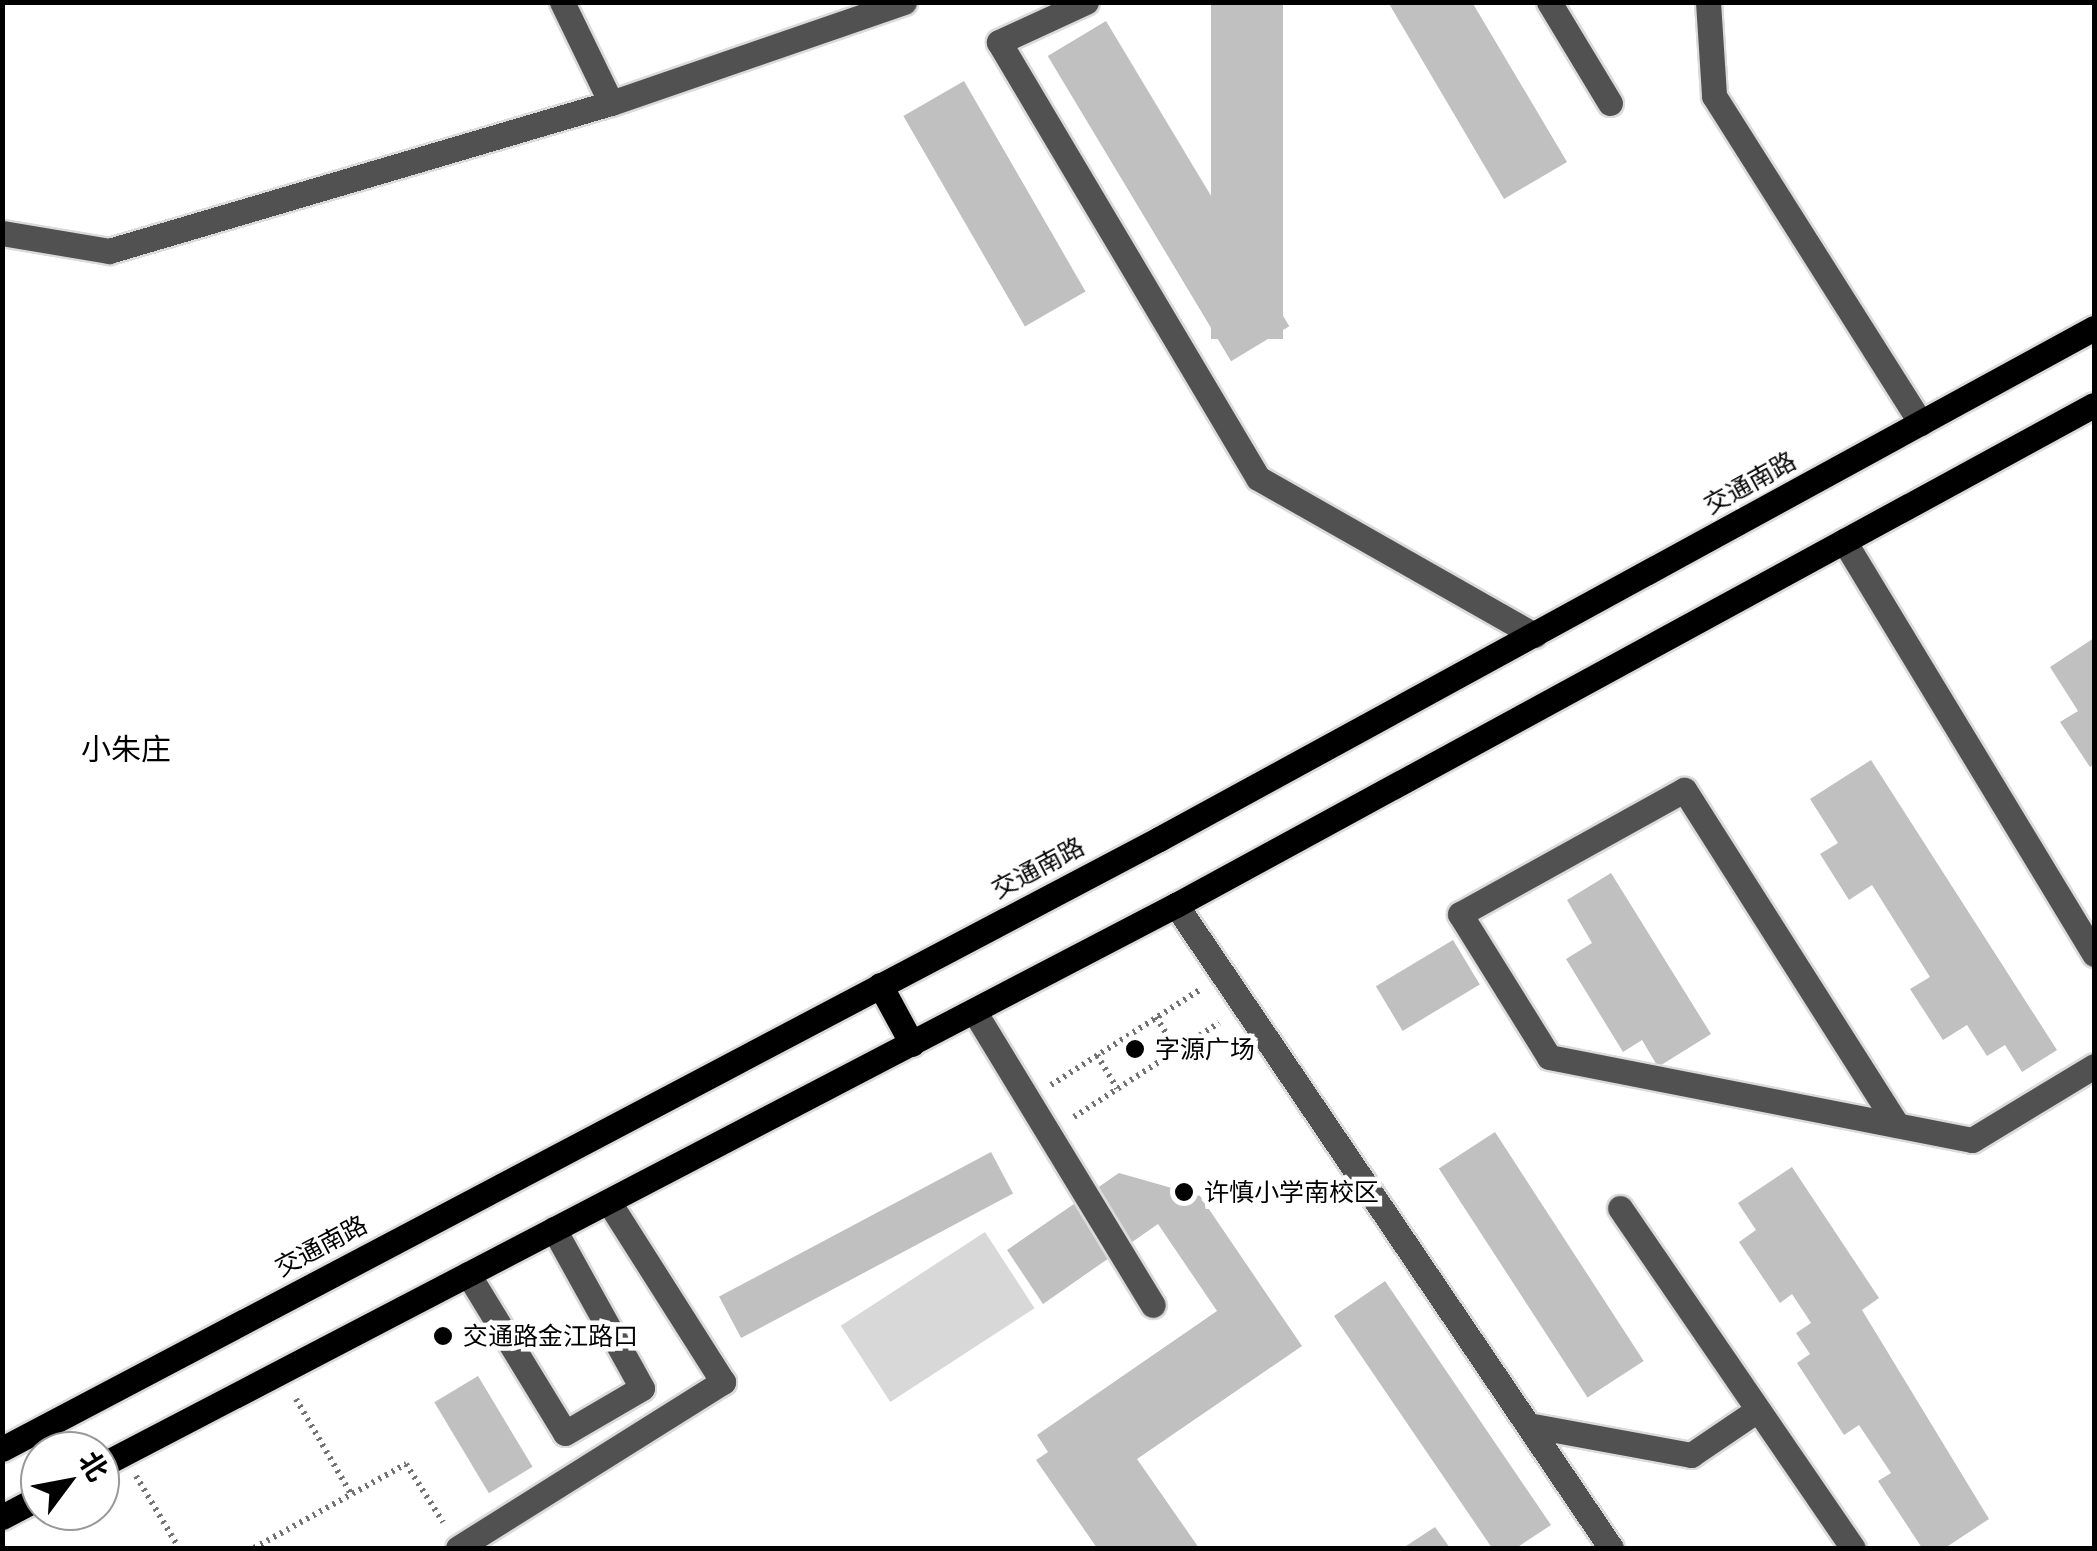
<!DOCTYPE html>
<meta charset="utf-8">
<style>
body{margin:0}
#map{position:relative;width:2097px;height:1551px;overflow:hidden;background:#fff;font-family:"Asap Condensed","Noto Sans SC",sans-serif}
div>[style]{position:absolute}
.green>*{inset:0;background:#d8d8d8;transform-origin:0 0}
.building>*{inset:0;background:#c0c0c0;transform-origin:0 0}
.path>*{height:6px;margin-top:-3px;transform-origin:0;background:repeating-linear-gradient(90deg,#737373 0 2.5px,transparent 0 7.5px)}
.roads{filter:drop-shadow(2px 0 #dbdbdb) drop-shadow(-2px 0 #dbdbdb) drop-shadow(0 2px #dbdbdb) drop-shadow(0 -2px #dbdbdb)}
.minor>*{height:25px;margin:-12.5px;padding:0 12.5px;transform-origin:12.5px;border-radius:12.5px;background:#515151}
.major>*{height:25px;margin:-12.5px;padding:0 12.5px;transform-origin:12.5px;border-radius:12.5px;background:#000}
.dots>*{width:28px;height:28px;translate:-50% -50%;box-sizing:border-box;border:5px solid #fff;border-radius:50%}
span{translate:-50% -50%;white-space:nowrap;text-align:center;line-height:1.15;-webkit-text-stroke:9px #fff;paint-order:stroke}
.street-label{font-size:25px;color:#000}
.poi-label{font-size:25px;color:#000}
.left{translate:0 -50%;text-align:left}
.quarter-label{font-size:30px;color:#000}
.frame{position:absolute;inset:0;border:5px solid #000;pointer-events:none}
.north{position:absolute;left:20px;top:1431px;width:100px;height:100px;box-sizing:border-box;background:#fff;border:2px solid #999;border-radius:50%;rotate:58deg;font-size:28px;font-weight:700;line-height:40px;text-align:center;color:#000}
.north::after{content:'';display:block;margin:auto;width:35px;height:45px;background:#000;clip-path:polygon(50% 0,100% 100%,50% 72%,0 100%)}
</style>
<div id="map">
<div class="green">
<div style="left:985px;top:1232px;width:91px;height:172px;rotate:57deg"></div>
</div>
<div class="building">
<div style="left:1211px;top:2px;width:72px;height:337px"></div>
<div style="clip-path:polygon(1388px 2px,1472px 2px,1567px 162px,1504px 199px)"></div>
<div style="left:1106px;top:21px;width:356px;height:68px;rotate:59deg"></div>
<div style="left:964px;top:81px;width:243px;height:70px;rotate:60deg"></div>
<div style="clip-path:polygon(2094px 638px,2094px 764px,2090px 767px,2060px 722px,2078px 711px,2050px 667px)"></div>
<div style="clip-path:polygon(1871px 760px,2057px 1050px,2022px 1072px,2005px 1045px,1987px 1056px,1967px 1025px,1943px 1040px,1910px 989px,1930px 977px,1872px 885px,1849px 900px,1820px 854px,1838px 843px,1810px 799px)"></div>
<div style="clip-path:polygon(1611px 873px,1711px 1034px,1658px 1067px,1642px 1040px,1623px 1052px,1566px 959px,1592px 943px,1567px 900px)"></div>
<div style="left:1453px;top:940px;width:52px;height:90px;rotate:59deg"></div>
<div style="left:1495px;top:1132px;width:273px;height:67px;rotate:57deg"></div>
<div style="left:991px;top:1152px;width:47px;height:308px;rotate:62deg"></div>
<div style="clip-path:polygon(1792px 1167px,1879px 1298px,1862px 1310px,1989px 1519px,1945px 1548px,1922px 1548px,1878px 1481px,1891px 1473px,1859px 1425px,1844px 1435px,1797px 1363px,1810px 1354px,1796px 1333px,1811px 1323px,1792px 1294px,1780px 1303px,1739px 1242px,1756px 1230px,1738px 1203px)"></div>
<div style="clip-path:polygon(1119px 1173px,1200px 1196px,1302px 1346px,1137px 1459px,1199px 1548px,1097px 1548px,1036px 1460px,1048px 1452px,1037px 1435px,1217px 1311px,1158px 1224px,1043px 1304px,1007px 1250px)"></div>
<div style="clip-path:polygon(1385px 1281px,1551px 1525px,1516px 1548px,1492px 1548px,1334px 1316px)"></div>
<div style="left:478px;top:1376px;width:106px;height:51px;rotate:59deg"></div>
<div style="clip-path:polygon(1435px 1527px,1450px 1548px,1403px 1548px)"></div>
</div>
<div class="path">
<div style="left:1156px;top:1017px;width:39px;rotate:58deg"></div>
<div style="left:1097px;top:1055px;width:39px;rotate:59deg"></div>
<div style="left:1051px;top:1085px;width:178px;rotate:-32.6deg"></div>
<div style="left:1074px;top:1117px;width:173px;rotate:-33deg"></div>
<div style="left:296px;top:1399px;width:110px;rotate:59.9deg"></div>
<div style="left:136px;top:1476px;width:84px;rotate:59.2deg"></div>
<div style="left:254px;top:1548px;width:174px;rotate:-28.9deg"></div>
<div style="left:406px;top:1464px;width:69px;rotate:57.5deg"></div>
</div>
<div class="roads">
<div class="minor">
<div style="left:562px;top:2px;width:112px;rotate:64.1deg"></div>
<div style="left:1086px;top:2px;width:96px;rotate:155.3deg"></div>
<div style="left:999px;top:42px;width:507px;rotate:59.29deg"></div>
<div style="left:1258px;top:478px;width:318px;rotate:29.6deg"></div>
<div style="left:1549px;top:2px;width:118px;rotate:58.9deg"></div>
<div style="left:1708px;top:2px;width:94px;rotate:86.3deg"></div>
<div style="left:1714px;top:96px;width:387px;rotate:57.7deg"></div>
<div style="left:2px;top:233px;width:109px;rotate:9.5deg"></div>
<div style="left:109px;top:251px;width:523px;rotate:-16.43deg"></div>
<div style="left:611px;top:103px;width:310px;rotate:-19deg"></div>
<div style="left:1844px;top:541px;width:483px;rotate:58.8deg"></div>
<div style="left:1176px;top:905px;width:776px;rotate:55.92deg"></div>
<div style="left:974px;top:1011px;width:344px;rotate:58.7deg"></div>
<div style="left:1897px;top:1125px;width:397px;rotate:-122.4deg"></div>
<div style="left:1684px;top:790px;width:256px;rotate:151deg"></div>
<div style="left:1460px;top:914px;width:168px;rotate:58.1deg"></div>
<div style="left:1549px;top:1057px;width:431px;rotate:11.1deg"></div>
<div style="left:1972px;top:1140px;width:143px;rotate:-31.2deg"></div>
<div style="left:1620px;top:1208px;width:412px;rotate:55.6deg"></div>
<div style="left:468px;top:1274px;width:186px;rotate:58.6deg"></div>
<div style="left:565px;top:1433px;width:89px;rotate:-30.3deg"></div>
<div style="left:642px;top:1388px;width:182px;rotate:-119deg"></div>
<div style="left:1528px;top:1425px;width:166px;rotate:10.4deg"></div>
<div style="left:1691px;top:1455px;width:78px;rotate:-34.1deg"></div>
<div style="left:458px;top:1548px;width:313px;rotate:-32.1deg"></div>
<div style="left:723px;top:1382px;width:214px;rotate:-122.4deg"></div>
</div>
<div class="major">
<div style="left:880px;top:985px;width:67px;rotate:61.5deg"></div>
<div style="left:2px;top:1449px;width:1308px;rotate:-27.8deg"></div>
<div style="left:1159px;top:839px;width:1066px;rotate:-28.66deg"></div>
<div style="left:100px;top:1466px;width:1213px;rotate:-27.54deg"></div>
<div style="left:1176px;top:905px;width:1045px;rotate:-28.58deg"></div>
<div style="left:2px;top:1517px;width:43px;rotate:-27.8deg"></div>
</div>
</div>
<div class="dots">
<div style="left:1135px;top:1049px;background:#000"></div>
<div style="left:1184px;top:1192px;background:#000"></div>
<div style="left:443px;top:1336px;background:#000"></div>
</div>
<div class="street-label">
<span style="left:1750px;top:483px;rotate:-29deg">交通南路</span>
<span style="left:1038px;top:868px;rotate:-28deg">交通南路</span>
<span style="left:321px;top:1246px;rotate:-28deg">交通南路</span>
</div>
<div class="poi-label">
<span class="left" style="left:1155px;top:1049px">字源广场</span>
<span class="left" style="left:1204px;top:1192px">许慎小学南校区</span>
<span class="left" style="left:463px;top:1336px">交通路金江路口</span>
</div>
<div class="quarter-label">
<span style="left:126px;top:749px">小朱庄</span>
</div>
<div class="frame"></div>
<div class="north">北</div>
</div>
